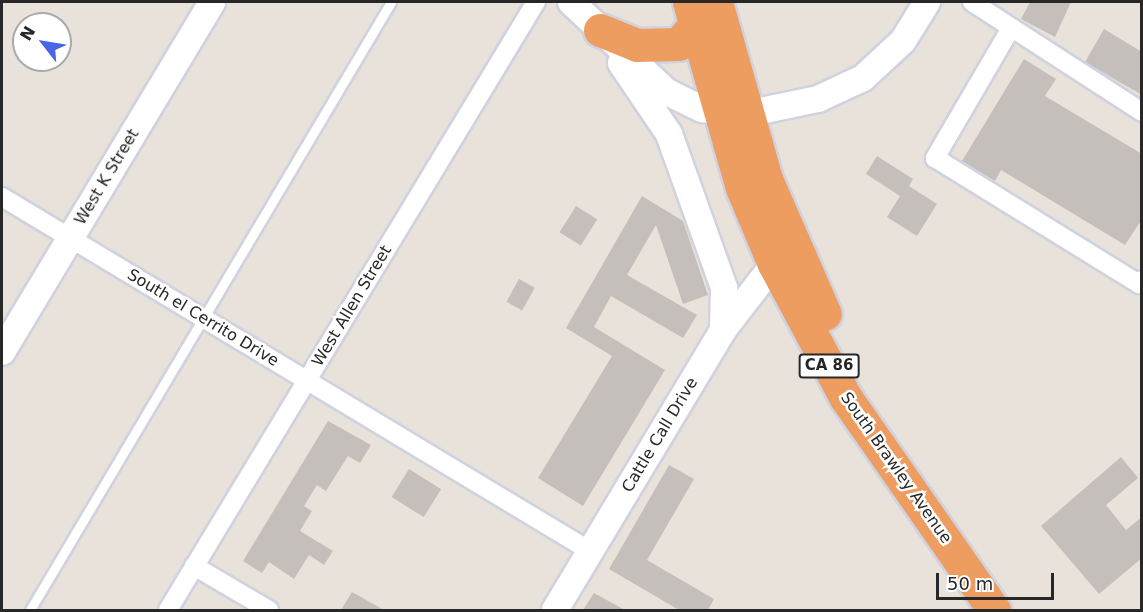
<!DOCTYPE html>
<style>
body{margin:0}
#map{position:relative;width:1143px;height:612px;overflow:hidden;background:#e9e2da;font-family:"DejaVu Sans",sans-serif}
div>[style]{position:absolute}
.building>*{inset:0;background:#c4bfba;transform-origin:0 0}
.roads{filter:drop-shadow(2px 0 #d0d3df) drop-shadow(-2px 0 #d0d3df) drop-shadow(0 2px #d0d3df) drop-shadow(0 -2px #d0d3df)}
.lane>*{height:9px;margin:-4.5px;padding:0 4.5px;transform-origin:4.5px;border-radius:4.5px;background:#fff}
.street>*{height:18px;margin:-9px;padding:0 9px;transform-origin:9px;border-radius:9px;background:#fff}
.secondary>*{height:26px;margin:-13px;padding:0 13px;transform-origin:13px;border-radius:13px;background:#fff}
.highway>*{height:33px;margin:-16.5px;padding:0 16.5px;transform-origin:16.5px;border-radius:16.5px;background:#ee9d60}
span{translate:-50% -50%;white-space:nowrap;text-align:center;line-height:1.15;-webkit-text-stroke:5px #fff;paint-order:stroke}
.shield-label span{padding:2px 4px;background:#fff;border:2px solid;border-radius:4px;-webkit-text-stroke-width:0}
.shield-label{font-size:15px;color:#272727;font-weight:700}
.street-label{font-size:16px;color:#272727}
.frame{position:absolute;inset:0;border:3px solid #272727;pointer-events:none}
.north{position:absolute;left:12px;top:12px;width:60px;height:60px;box-sizing:border-box;background:#fff;border:2px solid #a9a9a9;border-radius:50%;rotate:301deg;font-size:16px;font-weight:700;line-height:24px;text-align:center;color:#272727}
.north::after{content:'';display:block;margin:auto;width:21px;height:27px;background:#4867e7;clip-path:polygon(50% 0,100% 100%,50% 72%,0 100%)}
.scale{position:absolute;left:936px;top:573px;width:118px;height:27px;box-sizing:border-box;border:3px solid #272727;border-top:0;padding-left:8px;font-size:18px;line-height:21px;white-space:nowrap;color:#272727;-webkit-text-stroke:4px #fff;paint-order:stroke}
</style>
<div id="map">
<div class="building">
<div style="clip-path:polygon(1030px 2px,1071px 2px,1055px 37px,1021px 19px)"></div>
<div style="clip-path:polygon(1104px 29px,1142px 52px,1142px 95px,1085px 62px)"></div>
<div style="clip-path:polygon(1024px 59px,1056px 79px,1045px 96px,1142px 154px,1142px 219px,1125px 245px,1001px 170px,995px 181px,962px 161px)"></div>
<div style="clip-path:polygon(877px 156px,913px 179px,909px 186px,937px 204px,917px 236px,887px 217px,900px 196px,866px 174px)"></div>
<div style="clip-path:polygon(642px 196px,683px 221px,708px 295px,683px 304px,656px 225px,627px 275px,697px 315px,683px 338px,611px 296px,594px 327px,665px 370px,583px 506px,538px 478px,612px 356px,566px 328px)"></div>
<div style="left:576px;top:206px;width:25px;height:31px;rotate:32deg"></div>
<div style="left:519px;top:279px;width:18px;height:26px;rotate:29deg"></div>
<div style="clip-path:polygon(328px 421px,371px 445px,360px 463px,348px 456px,326px 491px,317px 485px,304px 506px,312px 511px,300px 531px,333px 551px,324px 565px,309px 555px,294px 579px,269px 562px,262px 573px,243px 561px)"></div>
<div style="clip-path:polygon(1121px 457px,1138px 478px,1106px 505px,1126px 530px,1142px 517px,1142px 558px,1099px 594px,1041px 526px)"></div>
<div style="clip-path:polygon(669px 465px,694px 479px,647px 560px,714px 599px,708px 610px,679px 610px,609px 569px)"></div>
<div style="left:409px;top:469px;width:38px;height:33px;rotate:32deg"></div>
<div style="clip-path:polygon(352px 592px,384px 610px,341px 610px)"></div>
<div style="clip-path:polygon(594px 593px,625px 610px,583px 610px)"></div>
</div>
<div class="roads">
<div class="lane">
<div style="left:30px;top:610px;width:707px;rotate:-59.3deg"></div>
</div>
<div class="street">
<div style="left:972px;top:2px;width:202px;rotate:32.9deg"></div>
<div style="left:1011px;top:28px;width:151px;rotate:120.3deg"></div>
<div style="left:935px;top:158px;width:240px;rotate:31.7deg"></div>
<div style="left:1139px;top:284px;width:5px;rotate:-53deg"></div>
<div style="left:2px;top:197px;width:686px;rotate:31.05deg"></div>
<div style="left:194px;top:566px;width:87px;rotate:30.4deg"></div>
<div style="left:168px;top:610px;width:711px;rotate:-58.82deg"></div>
</div>
<div class="secondary">
<div style="left:571px;top:2px;width:132px;rotate:43.2deg"></div>
<div style="left:667px;top:92px;width:39px;rotate:26deg"></div>
<div style="left:702px;top:109px;width:44px;rotate:6.5deg"></div>
<div style="left:746px;top:114px;width:74px;rotate:-11.8deg"></div>
<div style="left:818px;top:99px;width:50px;rotate:-25deg"></div>
<div style="left:863px;top:78px;width:54px;rotate:-42.8deg"></div>
<div style="left:903px;top:41px;width:46px;rotate:-58.4deg"></div>
<div style="left:621px;top:63px;width:86px;rotate:55.9deg"></div>
<div style="left:669px;top:134px;width:164px;rotate:70.3deg"></div>
<div style="left:724px;top:288px;width:42px;rotate:91.4deg"></div>
<div style="left:2px;top:352px;width:408px;rotate:-59deg"></div>
<div style="left:555px;top:610px;width:327px;rotate:-59deg"></div>
<div style="left:723px;top:330px;width:83px;rotate:-52.3deg"></div>
</div>
<div class="highway">
<div style="left:689px;top:2px;width:193px;rotate:74.1deg"></div>
<div style="left:742px;top:188px;width:82px;rotate:67.2deg"></div>
<div style="left:774px;top:264px;width:152px;rotate:61.8deg"></div>
<div style="left:846px;top:398px;width:259px;rotate:55.1deg"></div>
<div style="left:716px;top:2px;width:184px;rotate:74.2deg"></div>
<div style="left:766px;top:179px;width:147px;rotate:66.4deg"></div>
<div style="left:600px;top:30px;width:40px;rotate:22deg"></div>
<div style="left:637px;top:45px;width:41px;rotate:-1.4deg"></div>
<div style="left:678px;top:44px;width:24px;rotate:-48deg"></div>
</div>
</div>
<div class="shield-label">
<span style="left:829px;top:366px">CA 86</span>
</div>
<div class="street-label">
<span style="left:107px;top:177px;rotate:-59deg">West K Street</span>
<span style="left:352px;top:306px;rotate:-59deg">West Allen Street</span>
<span style="left:203px;top:318px;rotate:31deg">South el Cerrito Drive</span>
<span style="left:660px;top:435px;rotate:-59deg">Cattle Call Drive</span>
<span style="left:896px;top:468px;rotate:55deg">South Brawley Avenue</span>
</div>
<div class="frame"></div>
<div class="north">N</div>
<div class="scale">50 m</div>
</div>
